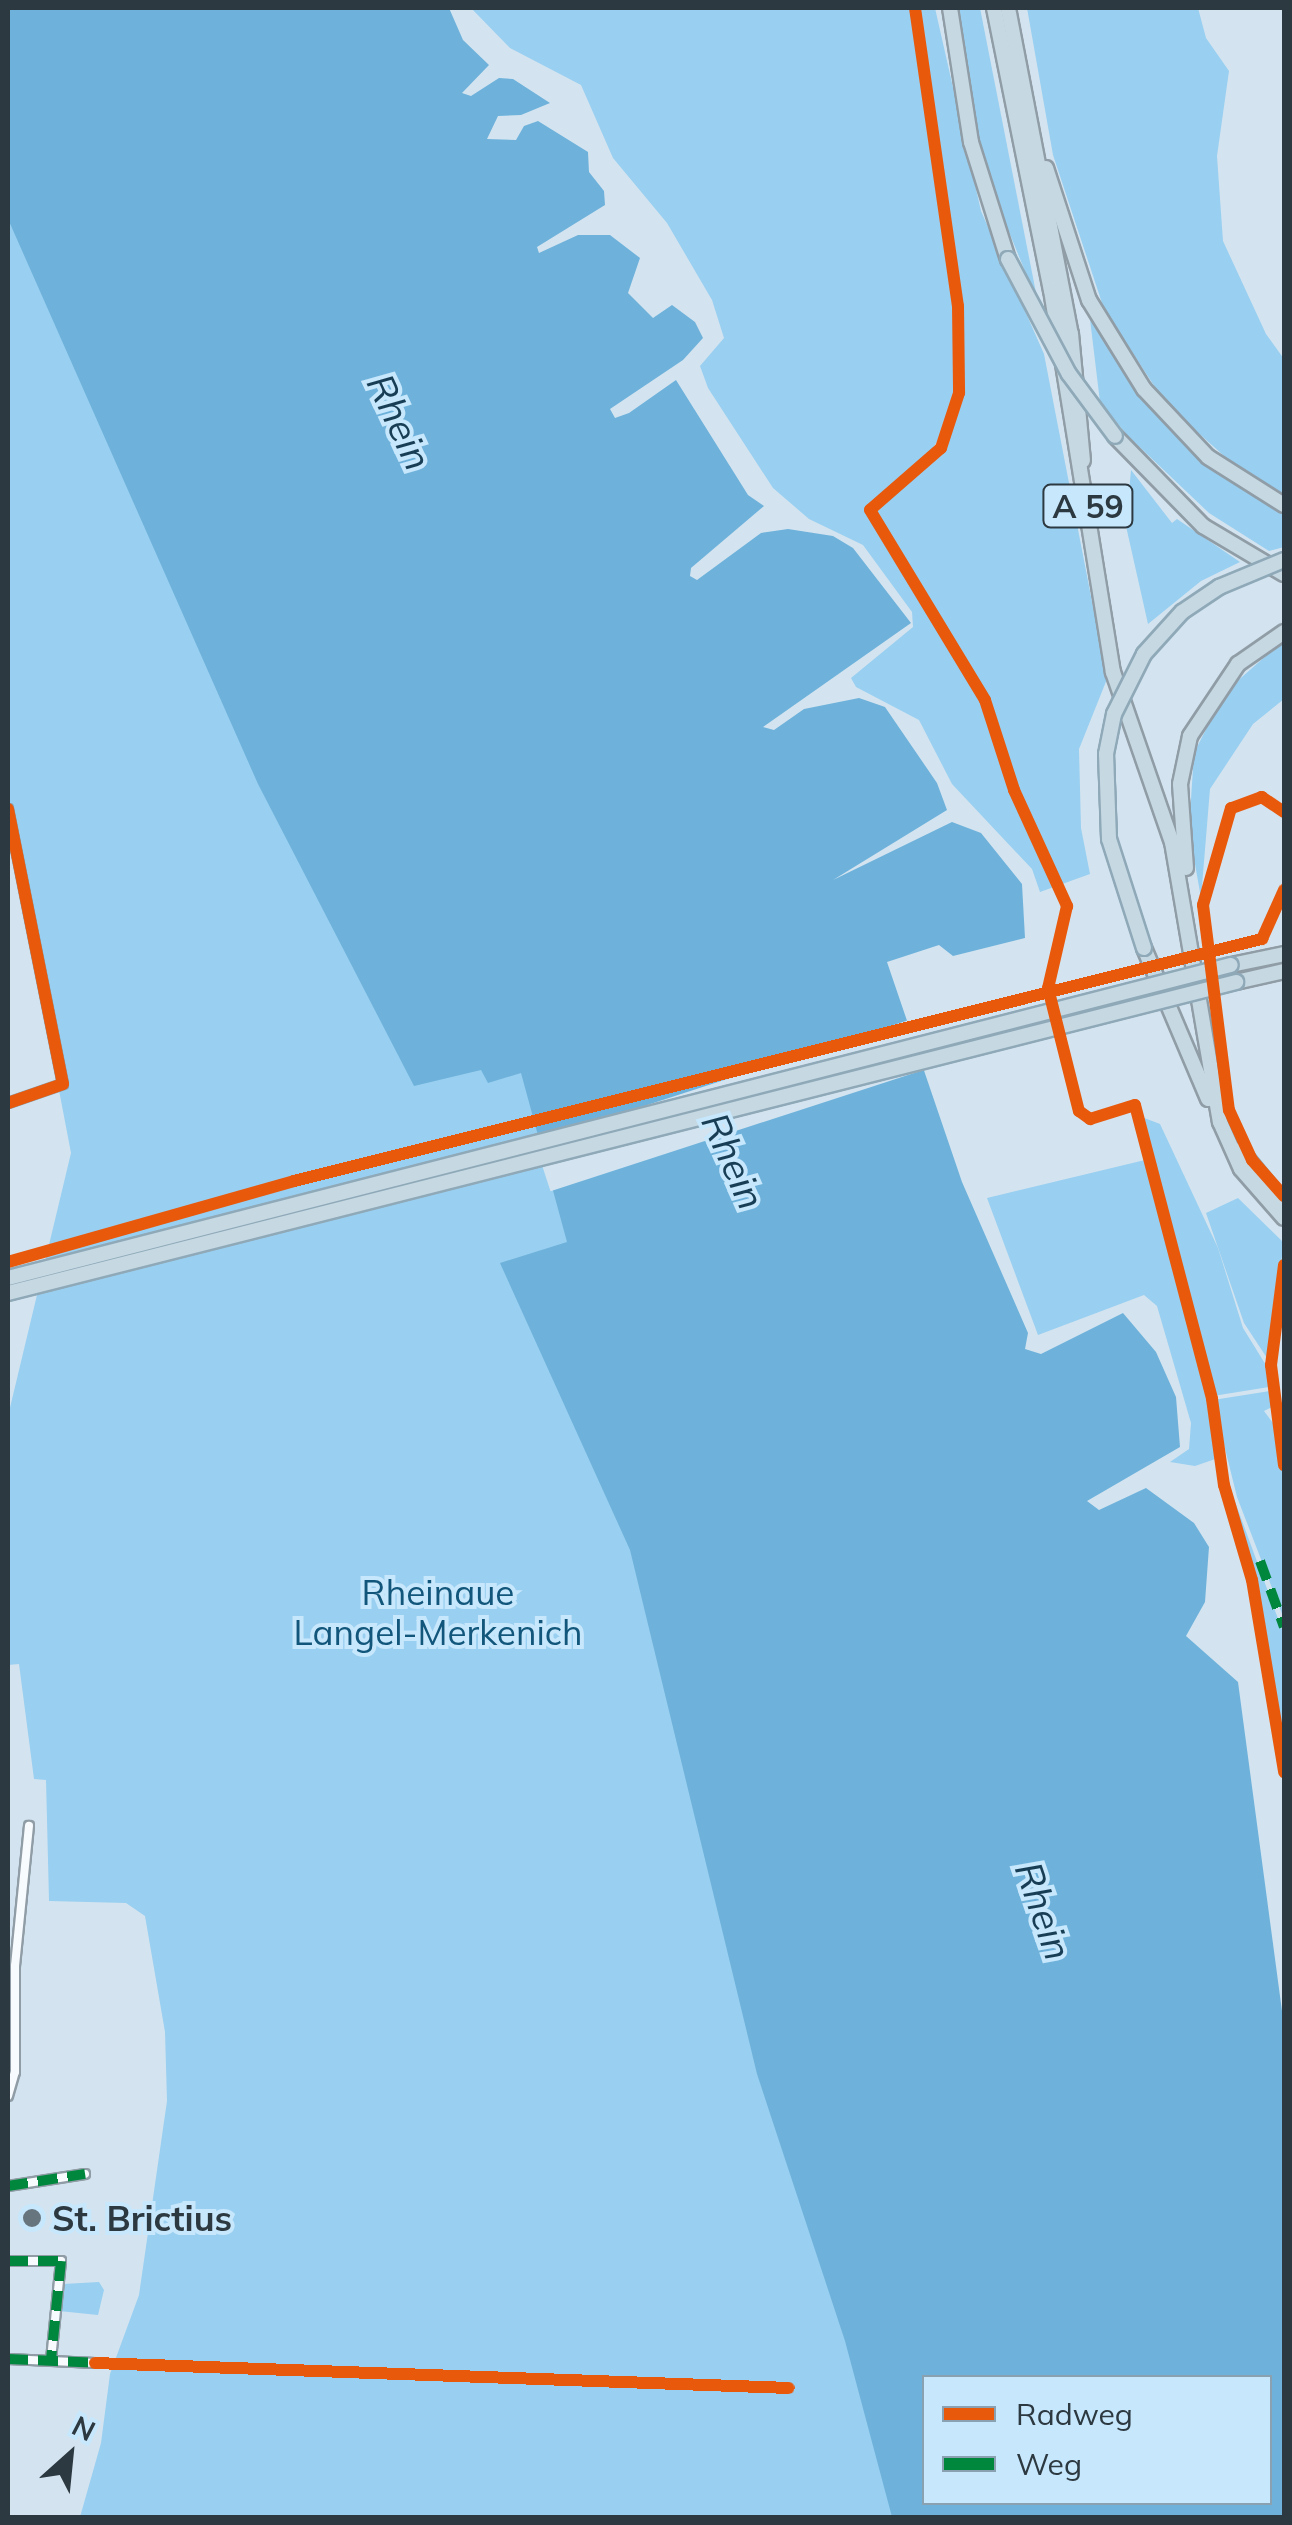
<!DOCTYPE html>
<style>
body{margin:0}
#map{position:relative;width:1292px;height:2525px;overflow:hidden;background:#d3e4f0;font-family:Mulish,sans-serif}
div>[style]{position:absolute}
.green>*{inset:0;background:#99cff0}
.water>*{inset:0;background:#6eb2db}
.pier>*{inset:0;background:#d3e4f0;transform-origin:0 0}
.roads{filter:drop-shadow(2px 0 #909da6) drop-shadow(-2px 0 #909da6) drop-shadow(0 2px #909da6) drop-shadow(0 -2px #909da6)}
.street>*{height:8px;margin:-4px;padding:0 4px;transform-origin:4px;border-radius:4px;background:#f8fbfd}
.highway>*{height:14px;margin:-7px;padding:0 7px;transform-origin:7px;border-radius:7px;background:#c6d9e3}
.bridges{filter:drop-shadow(2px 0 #8fa9b8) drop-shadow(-2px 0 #8fa9b8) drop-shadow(0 2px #8fa9b8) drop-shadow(0 -2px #8fa9b8)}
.highway-bridge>*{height:14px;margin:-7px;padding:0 7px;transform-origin:7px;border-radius:7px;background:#c6d9e3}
.quiet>*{height:10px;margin-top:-5px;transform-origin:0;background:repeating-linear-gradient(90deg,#00873e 0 20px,transparent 0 30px)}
.cycleway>*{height:12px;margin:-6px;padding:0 6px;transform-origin:6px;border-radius:6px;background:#e8590c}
.dots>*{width:28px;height:28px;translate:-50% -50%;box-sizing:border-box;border:5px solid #c7e7fc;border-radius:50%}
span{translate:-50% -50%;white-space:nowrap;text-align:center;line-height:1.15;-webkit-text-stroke:8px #c7e7fc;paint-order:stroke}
.shield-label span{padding:2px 8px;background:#c7e7fc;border:2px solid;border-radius:8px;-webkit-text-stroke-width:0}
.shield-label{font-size:32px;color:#2d3941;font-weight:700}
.park-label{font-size:35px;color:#12577b}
.poi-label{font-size:35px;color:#2d3941;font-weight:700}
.left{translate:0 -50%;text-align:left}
.water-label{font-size:38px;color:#183e55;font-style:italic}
.frame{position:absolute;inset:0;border:10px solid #2d3941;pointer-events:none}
.legend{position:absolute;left:922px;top:2375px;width:350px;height:130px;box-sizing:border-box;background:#c7e7fc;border:2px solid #89a1b1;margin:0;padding:12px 18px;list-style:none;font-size:30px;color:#2d3941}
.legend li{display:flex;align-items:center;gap:20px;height:50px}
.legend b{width:50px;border:2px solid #89a1b1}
.north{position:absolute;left:20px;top:2405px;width:100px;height:100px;-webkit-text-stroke:8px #c7e7fc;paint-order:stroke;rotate:27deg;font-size:28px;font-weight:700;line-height:40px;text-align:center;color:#2d3941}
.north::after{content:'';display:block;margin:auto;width:35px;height:45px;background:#2d3941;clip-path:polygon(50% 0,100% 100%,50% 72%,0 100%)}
</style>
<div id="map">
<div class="green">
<div style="clip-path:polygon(8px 8px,619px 943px,924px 2378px,924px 2502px,1077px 2517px,80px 2517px,101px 2443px,110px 2374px,139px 2295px,167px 2101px,165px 2032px,145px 1916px,126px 1903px,49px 1901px,46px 1780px,34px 1779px,19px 1664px,8px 1665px,8px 1416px,71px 1153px,8px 823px)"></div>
<div style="clip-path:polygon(evenodd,471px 8px,935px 8px,981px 211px,1044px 354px,1107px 679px,1079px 749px,1081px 828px,1090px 874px,1040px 892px,1032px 869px,952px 784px,919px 720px,856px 687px,851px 678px,913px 627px,912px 612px,863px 545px,809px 519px,773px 488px,708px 388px,700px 366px,724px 338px,712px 300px,667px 223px,613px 158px,581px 85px,510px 48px,471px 8px,962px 335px,962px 397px,944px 449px,879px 508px,875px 499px,922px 465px,952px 418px,962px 335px)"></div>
<div style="clip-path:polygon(957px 8px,980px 8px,1038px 303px,985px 173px)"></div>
<div style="clip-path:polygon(1027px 8px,1198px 8px,1206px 38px,1229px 71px,1217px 156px,1223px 241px,1266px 334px,1284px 359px,1284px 496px,1242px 472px,1166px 404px,1104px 309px,1053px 155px)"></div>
<div style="clip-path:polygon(1089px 311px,1173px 433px,1284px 513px,1284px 547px,1269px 551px,1209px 513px,1128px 436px,1100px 402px)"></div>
<div style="clip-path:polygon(1131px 470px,1172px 523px,1177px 519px,1240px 562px,1201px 581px,1148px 624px,1119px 495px,1129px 492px)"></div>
<div style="clip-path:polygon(1284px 640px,1284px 699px,1253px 724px,1210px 789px,1201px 898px,1189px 830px,1194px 753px,1225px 692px)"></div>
<div style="clip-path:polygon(1139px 1116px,1160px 1124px,1218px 1248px,1243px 1328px,1269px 1370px,1269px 1387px,1213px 1396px)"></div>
<div style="clip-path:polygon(1145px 1160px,1224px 1456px,1195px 1466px,1170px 1462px,1189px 1449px,1191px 1423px,1157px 1306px,1144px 1295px,1038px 1335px,987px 1198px)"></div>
<div style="clip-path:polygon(1238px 1198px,1284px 1243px,1267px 1358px,1244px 1323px,1206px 1213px)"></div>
<div style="clip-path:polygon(1270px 1391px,1272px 1407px,1264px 1411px,1276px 1427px,1284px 1481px,1284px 1619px,1237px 1497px,1213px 1400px)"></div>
<div style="clip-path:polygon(1227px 1480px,1284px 1635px,1284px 1727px,1280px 1727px,1253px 1572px)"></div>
<div style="clip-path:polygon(99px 2282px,104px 2290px,98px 2315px,59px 2311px,63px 2284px)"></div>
</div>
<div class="water">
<div style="clip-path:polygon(evenodd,8px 8px,449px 8px,463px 40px,489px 65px,462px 93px,471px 96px,499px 78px,513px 79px,550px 103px,521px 115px,498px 116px,487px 139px,516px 140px,524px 126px,538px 121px,588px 152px,589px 172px,604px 191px,605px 205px,537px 247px,539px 253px,578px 235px,610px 235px,640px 258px,628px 293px,653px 318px,672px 305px,695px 322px,703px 338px,683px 360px,610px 409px,615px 418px,629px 413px,676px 380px,748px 495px,764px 506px,691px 568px,690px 576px,697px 580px,761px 533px,788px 529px,833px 536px,853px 548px,911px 623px,763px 727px,774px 730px,804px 709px,859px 698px,885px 707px,937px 783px,947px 810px,833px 880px,952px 822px,981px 833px,1022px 884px,1025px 938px,953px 956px,939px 945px,887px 962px,962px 1182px,1028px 1333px,1025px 1349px,1041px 1354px,1123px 1313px,1156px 1352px,1176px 1397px,1180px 1447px,1087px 1501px,1099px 1510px,1146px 1488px,1194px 1523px,1209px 1547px,1205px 1602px,1186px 1636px,1238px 1682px,1284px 2026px,1284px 2517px,892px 2517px,845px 2341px,757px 2074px,630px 1550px,500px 1263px,567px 1242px,521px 1073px,488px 1083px,481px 1070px,414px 1086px,258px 784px,8px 219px,8px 8px,924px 2378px,1270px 2378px,1270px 2502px,924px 2502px,924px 2378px)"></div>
</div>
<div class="pier">
<div style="left:912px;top:1019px;width:52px;height:397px;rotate:72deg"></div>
</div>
<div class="roads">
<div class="street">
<div style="left:8px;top:809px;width:280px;rotate:78.7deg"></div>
<div style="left:63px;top:1084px;width:58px;rotate:160.9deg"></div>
<div style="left:8px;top:2096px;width:25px;rotate:-74deg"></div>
<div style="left:15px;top:2072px;width:106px;rotate:-90deg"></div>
<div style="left:15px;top:1966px;width:141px;rotate:-84.3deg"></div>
<div style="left:8px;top:2186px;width:78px;rotate:-8.9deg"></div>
<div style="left:8px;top:2261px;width:53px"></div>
<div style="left:61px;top:2261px;width:100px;rotate:95.8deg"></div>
<div style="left:8px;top:2359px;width:87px;rotate:2.6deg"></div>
</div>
<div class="highway">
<div style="left:950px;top:8px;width:136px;rotate:81.1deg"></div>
<div style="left:971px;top:142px;width:123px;rotate:72.5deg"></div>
<div style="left:994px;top:8px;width:288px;rotate:78.6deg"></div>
<div style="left:1051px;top:290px;width:387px;rotate:80.8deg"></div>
<div style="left:1113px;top:672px;width:180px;rotate:70.9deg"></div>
<div style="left:1172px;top:842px;width:284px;rotate:80.3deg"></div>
<div style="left:1220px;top:1122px;width:51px;rotate:65.9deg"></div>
<div style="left:1241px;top:1169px;width:65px;rotate:48.7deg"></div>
<div style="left:1008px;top:8px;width:332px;rotate:79.1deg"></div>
<div style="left:1071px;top:334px;width:127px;rotate:84.6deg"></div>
<div style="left:1046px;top:168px;width:139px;rotate:72deg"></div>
<div style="left:1089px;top:300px;width:105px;rotate:58.3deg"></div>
<div style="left:1144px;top:389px;width:93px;rotate:46.7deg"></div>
<div style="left:1208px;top:457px;width:90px;rotate:32.3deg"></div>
<div style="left:1115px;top:436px;width:126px;rotate:45.6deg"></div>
<div style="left:1203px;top:526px;width:94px;rotate:30.7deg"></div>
<div style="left:1186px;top:868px;width:84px;rotate:-94.1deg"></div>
<div style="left:1180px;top:784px;width:49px;rotate:-78.2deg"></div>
<div style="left:1190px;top:736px;width:87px;rotate:-56.3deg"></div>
<div style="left:1238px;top:664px;width:56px;rotate:-34.8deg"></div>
<div style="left:1144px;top:948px;width:164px;rotate:67deg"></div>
<div style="left:1231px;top:965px;width:54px;rotate:-11.7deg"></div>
<div style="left:1236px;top:982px;width:49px;rotate:-12.9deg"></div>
<div style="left:1240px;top:1150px;width:70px;rotate:50.8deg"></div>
</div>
</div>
<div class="bridges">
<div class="highway-bridge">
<div style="left:1008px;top:259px;width:130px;rotate:62.1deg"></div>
<div style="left:1069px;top:374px;width:77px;rotate:53.4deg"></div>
<div style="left:1144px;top:948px;width:114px;rotate:-107.8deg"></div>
<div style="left:1109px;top:839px;width:85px;rotate:-92deg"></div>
<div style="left:1106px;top:754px;width:41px;rotate:-78.7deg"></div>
<div style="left:1114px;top:714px;width:67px;rotate:-63.4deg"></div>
<div style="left:1144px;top:654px;width:57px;rotate:-47.9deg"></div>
<div style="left:1182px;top:612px;width:45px;rotate:-34deg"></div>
<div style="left:1219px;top:587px;width:70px;rotate:-22.6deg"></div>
<div style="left:8px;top:1278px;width:1262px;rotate:-14.36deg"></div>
<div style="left:8px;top:1293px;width:1267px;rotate:-14.21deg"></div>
</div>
</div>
<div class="quiet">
<div style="left:1260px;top:1561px;width:70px;rotate:70deg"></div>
<div style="left:8px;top:2186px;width:78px;rotate:-8.9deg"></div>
<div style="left:8px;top:2261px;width:53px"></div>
<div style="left:61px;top:2261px;width:100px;rotate:95.8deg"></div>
<div style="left:8px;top:2359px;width:94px;rotate:2.4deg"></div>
</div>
<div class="cycleway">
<div style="left:915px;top:8px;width:301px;rotate:81.8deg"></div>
<div style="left:958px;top:306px;width:87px;rotate:89.3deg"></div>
<div style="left:959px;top:393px;width:58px;rotate:108.1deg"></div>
<div style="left:941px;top:448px;width:94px;rotate:138.9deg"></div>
<div style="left:870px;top:510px;width:222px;rotate:58.8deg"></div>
<div style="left:985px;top:700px;width:95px;rotate:72.1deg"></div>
<div style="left:1014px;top:790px;width:128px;rotate:65.4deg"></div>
<div style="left:1067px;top:906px;width:84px;rotate:103deg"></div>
<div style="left:1048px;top:988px;width:127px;rotate:75.9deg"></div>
<div style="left:1079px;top:1111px;width:14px;rotate:36deg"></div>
<div style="left:1090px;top:1119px;width:47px;rotate:-17.3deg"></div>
<div style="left:1135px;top:1105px;width:304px;rotate:75.3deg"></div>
<div style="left:1212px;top:1399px;width:87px;rotate:82.1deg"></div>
<div style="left:1224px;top:1485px;width:99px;rotate:73.6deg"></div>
<div style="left:1252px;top:1580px;width:195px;rotate:80.5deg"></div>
<div style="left:8px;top:809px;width:280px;rotate:78.7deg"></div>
<div style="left:63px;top:1084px;width:58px;rotate:160.9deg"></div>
<div style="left:1284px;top:812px;width:27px;rotate:-146deg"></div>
<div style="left:1262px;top:797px;width:33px;rotate:160deg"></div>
<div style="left:1231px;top:808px;width:101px;rotate:106.1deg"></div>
<div style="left:1203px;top:905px;width:207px;rotate:82.8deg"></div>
<div style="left:1229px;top:1110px;width:55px;rotate:65.3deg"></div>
<div style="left:1252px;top:1160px;width:48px;rotate:48.4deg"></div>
<div style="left:8px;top:1262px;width:297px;rotate:-15.8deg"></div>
<div style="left:294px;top:1181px;width:998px;rotate:-14.04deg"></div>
<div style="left:1262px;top:939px;width:54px;rotate:-65.8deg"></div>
<div style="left:1284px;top:1265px;width:101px;rotate:97.4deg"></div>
<div style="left:1271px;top:1365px;width:101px;rotate:82.6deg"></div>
<div style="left:95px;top:2363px;width:694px;rotate:2.06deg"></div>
</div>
<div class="dots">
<div style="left:32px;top:2218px;background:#67757e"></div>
</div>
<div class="shield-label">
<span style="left:1088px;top:506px">A 59</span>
</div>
<div class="park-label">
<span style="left:438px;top:1612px">Rheinaue<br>Langel-Merkenich</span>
</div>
<div class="poi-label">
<span class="left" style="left:52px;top:2218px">St. Brictius</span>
</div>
<div class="water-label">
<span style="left:399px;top:422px;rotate:65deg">Rhein</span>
<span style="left:733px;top:1161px;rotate:66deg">Rhein</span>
<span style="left:1043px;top:1911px;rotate:71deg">Rhein</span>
</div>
<div class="frame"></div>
<ul class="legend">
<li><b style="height:12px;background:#e8590c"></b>Radweg</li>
<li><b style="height:12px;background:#00873e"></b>Weg</li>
</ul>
<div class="north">N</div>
</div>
